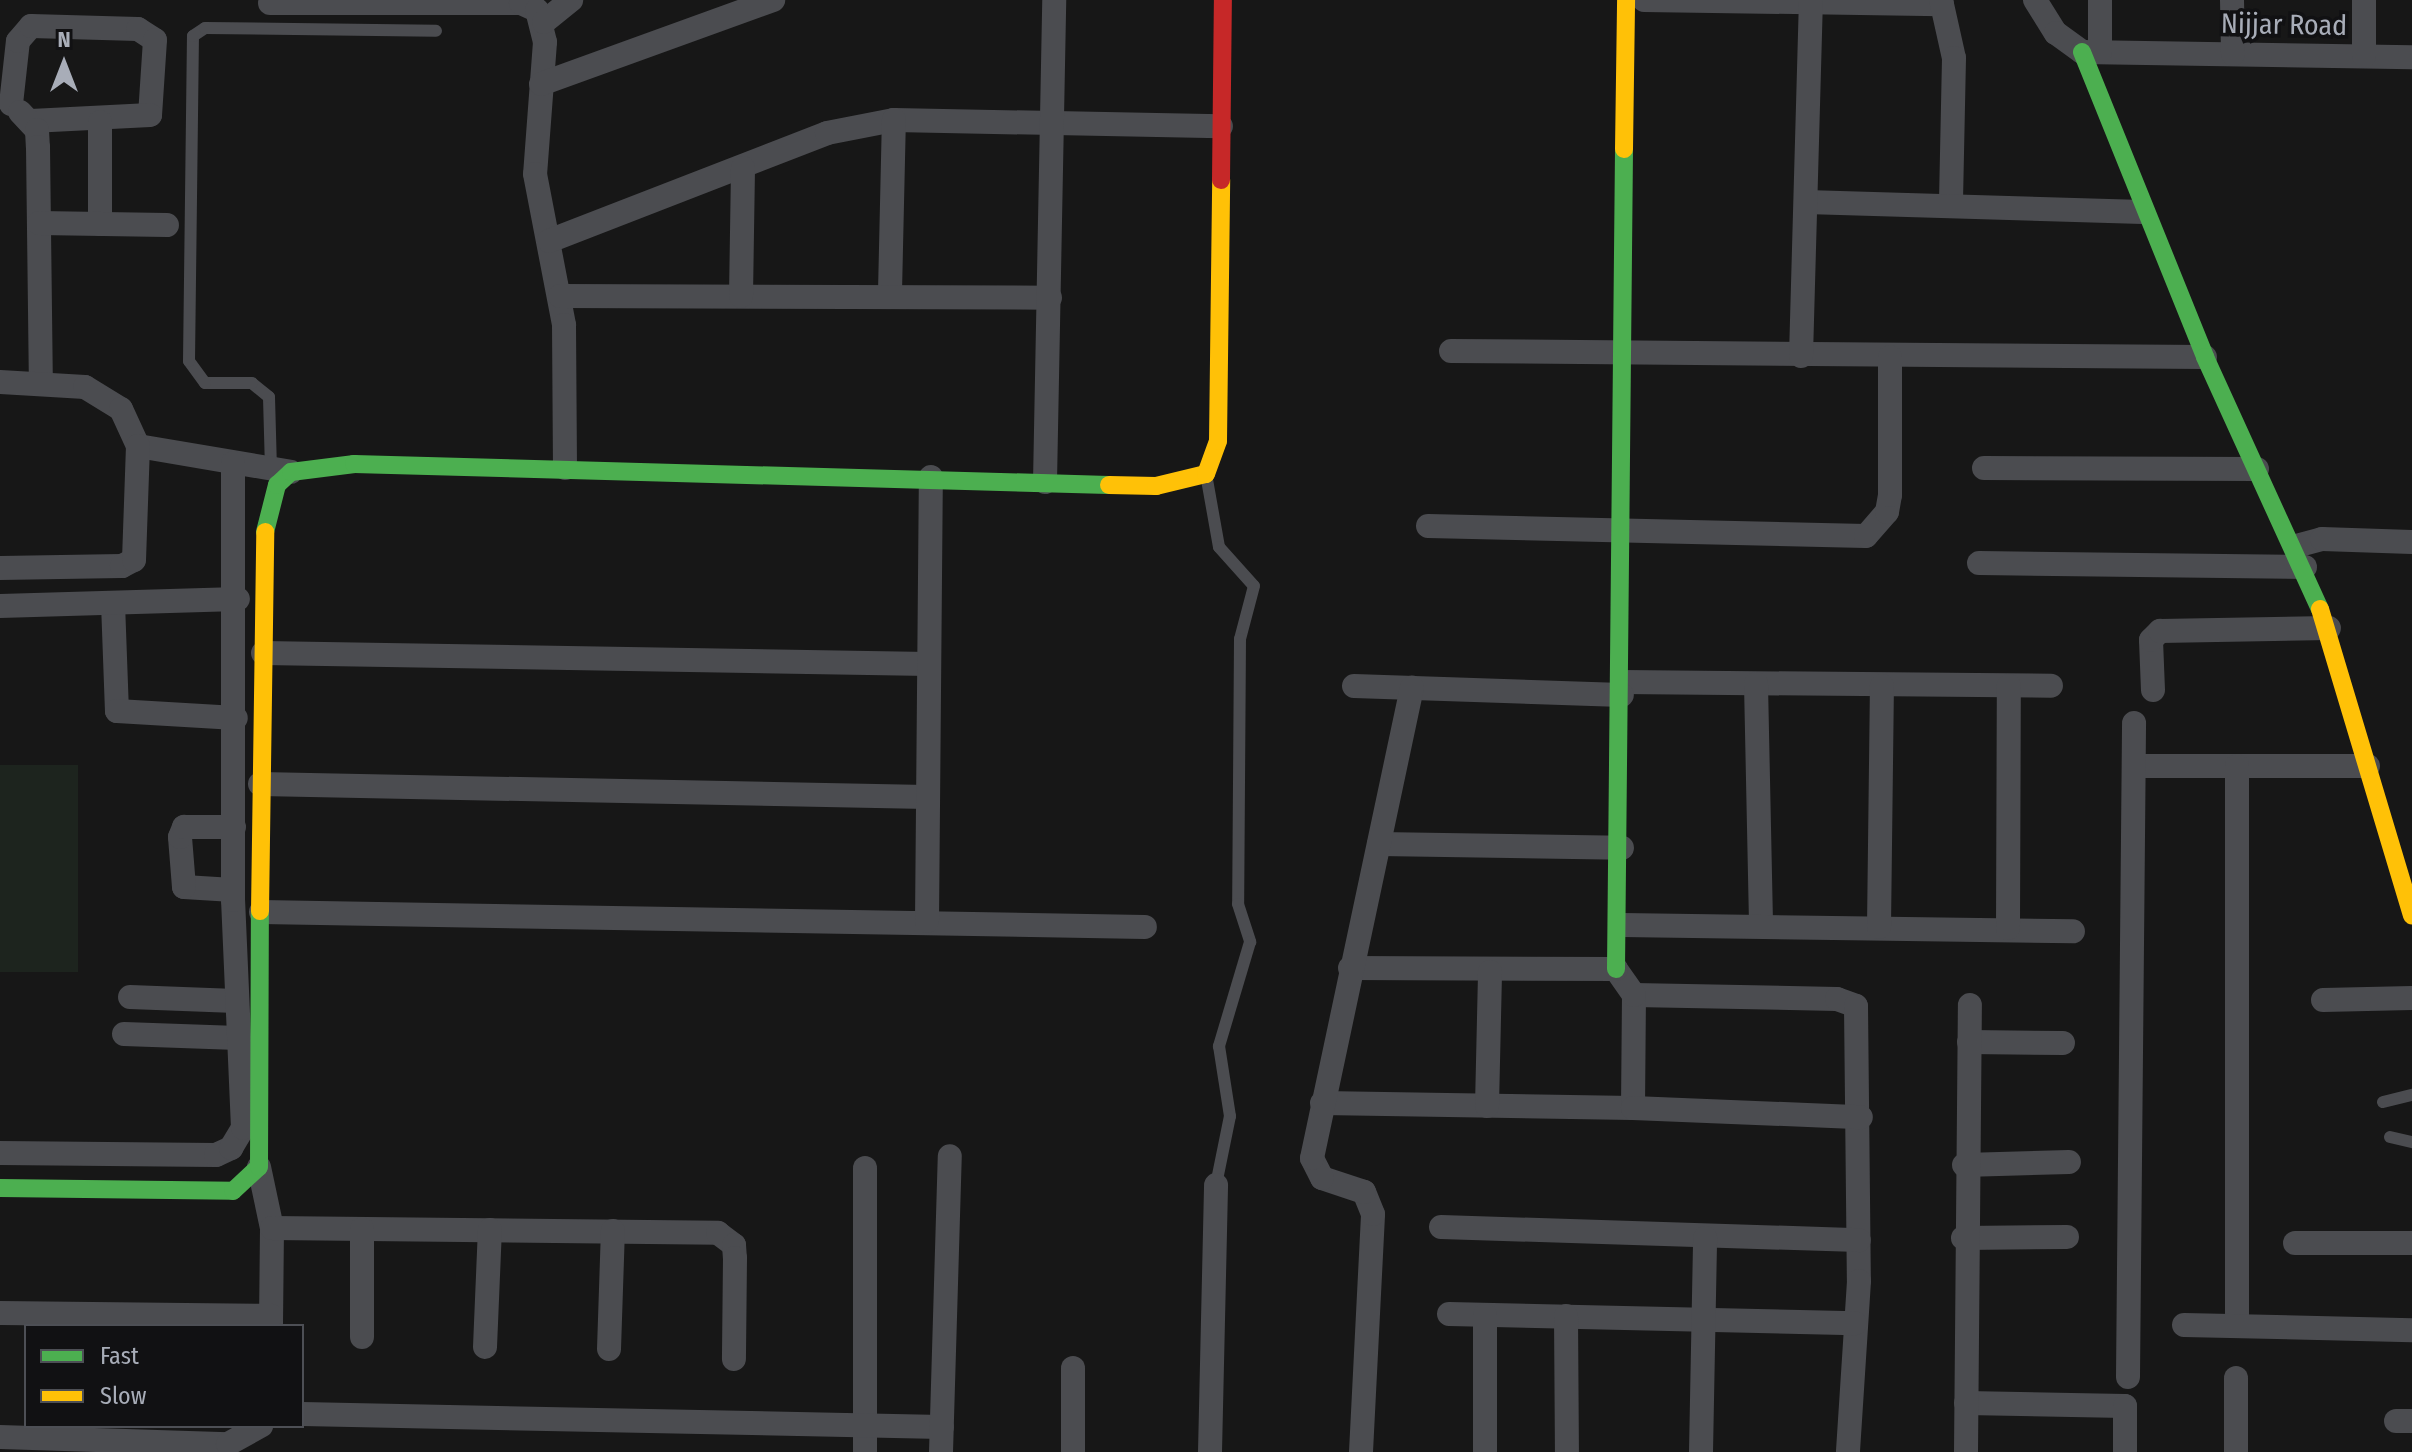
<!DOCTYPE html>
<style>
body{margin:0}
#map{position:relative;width:2412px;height:1452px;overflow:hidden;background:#171717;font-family:"Fira Sans Condensed",sans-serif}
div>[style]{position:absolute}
.green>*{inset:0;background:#1d241e;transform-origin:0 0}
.lane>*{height:12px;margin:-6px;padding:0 6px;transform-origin:6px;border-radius:6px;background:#4b4c50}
.street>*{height:24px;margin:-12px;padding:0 12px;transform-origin:12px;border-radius:12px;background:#4b4c50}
.fast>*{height:18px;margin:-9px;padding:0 9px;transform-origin:9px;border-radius:9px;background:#4caf50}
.slow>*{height:18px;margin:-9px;padding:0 9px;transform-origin:9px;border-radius:9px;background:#ffc107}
.jam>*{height:18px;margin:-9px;padding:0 9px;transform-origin:9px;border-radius:9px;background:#c62828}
span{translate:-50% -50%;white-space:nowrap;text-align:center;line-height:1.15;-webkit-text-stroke:7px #111113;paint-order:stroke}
.street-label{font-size:28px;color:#a8adb8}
.legend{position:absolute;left:24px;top:1324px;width:280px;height:104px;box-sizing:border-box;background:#111113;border:2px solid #4d4f55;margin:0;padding:10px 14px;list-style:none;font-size:24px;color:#a8adb8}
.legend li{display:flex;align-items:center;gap:16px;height:40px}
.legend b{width:40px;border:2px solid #4d4f55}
.north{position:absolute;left:24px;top:24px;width:80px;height:80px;-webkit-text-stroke:6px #111113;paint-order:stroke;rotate:0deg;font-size:22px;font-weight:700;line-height:32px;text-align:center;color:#a8adb8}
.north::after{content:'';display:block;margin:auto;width:28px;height:36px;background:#a8adb8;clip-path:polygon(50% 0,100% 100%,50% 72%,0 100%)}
</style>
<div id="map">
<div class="green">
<div style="left:0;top:765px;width:78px;height:207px"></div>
</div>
<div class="lane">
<div style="left:271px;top:469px;width:72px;rotate:-91.6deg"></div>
<div style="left:269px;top:397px;width:22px;rotate:-141deg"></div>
<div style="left:252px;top:383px;width:47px;rotate:180deg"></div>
<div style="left:205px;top:383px;width:27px;rotate:-126deg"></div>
<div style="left:189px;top:361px;width:325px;rotate:-89.3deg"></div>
<div style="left:193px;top:36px;width:14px;rotate:-34deg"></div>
<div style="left:205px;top:28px;width:231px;rotate:0.7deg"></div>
<div style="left:1206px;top:474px;width:74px;rotate:79.9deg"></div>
<div style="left:1219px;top:547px;width:52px;rotate:48.1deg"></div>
<div style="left:1254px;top:586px;width:55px;rotate:104.8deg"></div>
<div style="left:1240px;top:639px;width:265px;rotate:90.4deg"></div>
<div style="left:1238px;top:904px;width:40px;rotate:72deg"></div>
<div style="left:1250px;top:942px;width:109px;rotate:106.6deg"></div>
<div style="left:1219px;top:1046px;width:71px;rotate:81.1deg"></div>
<div style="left:1230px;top:1116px;width:70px;rotate:101.5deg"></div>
<div style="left:2383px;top:1102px;width:30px;rotate:-14deg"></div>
<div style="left:2390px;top:1137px;width:23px;rotate:13deg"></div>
</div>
<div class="street">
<div style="left:1644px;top:0;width:298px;rotate:0.8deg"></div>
<div style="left:1941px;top:0;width:59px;rotate:77.4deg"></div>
<div style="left:1954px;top:58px;width:148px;rotate:91.2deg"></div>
<div style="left:2035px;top:0;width:39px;rotate:58deg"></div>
<div style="left:2056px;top:33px;width:32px;rotate:36deg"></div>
<div style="left:2082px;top:52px;width:330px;rotate:0.9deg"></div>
<div style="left:2100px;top:0;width:52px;rotate:90deg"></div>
<div style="left:2232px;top:0;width:54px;rotate:88.9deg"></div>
<div style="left:270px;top:3px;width:251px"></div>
<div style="left:521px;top:3px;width:17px;rotate:24deg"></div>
<div style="left:537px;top:10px;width:33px;rotate:76deg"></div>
<div style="left:545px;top:42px;width:132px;rotate:94.3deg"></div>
<div style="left:535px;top:174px;width:154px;rotate:79.1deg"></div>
<div style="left:564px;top:325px;width:143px;rotate:89.6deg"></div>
<div style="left:544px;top:22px;width:35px;rotate:-39deg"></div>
<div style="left:2364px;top:56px;width:56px;rotate:-90deg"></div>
<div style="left:541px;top:84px;width:247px;rotate:-19.9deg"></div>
<div style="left:11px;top:104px;width:63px;rotate:-83.7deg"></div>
<div style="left:18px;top:41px;width:20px;rotate:-49deg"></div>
<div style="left:31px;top:26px;width:107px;rotate:1.6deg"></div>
<div style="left:138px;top:29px;width:20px;rotate:33deg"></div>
<div style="left:155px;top:40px;width:75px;rotate:93.8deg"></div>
<div style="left:150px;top:115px;width:119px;rotate:177.1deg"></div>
<div style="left:20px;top:112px;width:25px;rotate:47deg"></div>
<div style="left:37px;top:130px;width:17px;rotate:87deg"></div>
<div style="left:38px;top:147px;width:236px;rotate:89.3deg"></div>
<div style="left:100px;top:122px;width:102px;rotate:90deg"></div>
<div style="left:1806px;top:202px;width:337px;rotate:1.7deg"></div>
<div style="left:39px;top:223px;width:128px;rotate:0.9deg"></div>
<div style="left:549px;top:241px;width:298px;rotate:-21.2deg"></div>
<div style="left:827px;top:133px;width:68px;rotate:-11deg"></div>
<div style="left:894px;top:120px;width:327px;rotate:1.1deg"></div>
<div style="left:890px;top:292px;width:172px;rotate:-88.7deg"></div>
<div style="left:560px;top:296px;width:490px;rotate:0.2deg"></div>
<div style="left:741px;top:296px;width:128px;rotate:-89.1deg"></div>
<div style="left:1451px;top:351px;width:754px;rotate:0.46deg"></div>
<div style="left:1801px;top:356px;width:354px;rotate:-88.4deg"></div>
<div style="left:0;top:382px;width:85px;rotate:3.4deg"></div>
<div style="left:85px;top:387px;width:42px;rotate:31.4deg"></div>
<div style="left:121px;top:409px;width:41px;rotate:65.3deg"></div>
<div style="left:138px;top:446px;width:155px;rotate:9.6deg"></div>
<div style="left:1984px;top:468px;width:273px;rotate:0.2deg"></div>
<div style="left:1045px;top:482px;width:482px;rotate:-88.9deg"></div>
<div style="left:1428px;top:526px;width:438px;rotate:1.3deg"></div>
<div style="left:1866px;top:536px;width:32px;rotate:-49deg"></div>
<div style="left:1887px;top:512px;width:17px;rotate:-80deg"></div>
<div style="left:1890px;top:495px;width:138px;rotate:-90deg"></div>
<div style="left:2296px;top:546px;width:27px;rotate:-15deg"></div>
<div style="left:2322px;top:539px;width:90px;rotate:1.9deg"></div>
<div style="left:1979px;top:563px;width:326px;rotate:0.7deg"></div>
<div style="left:0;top:568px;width:122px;rotate:-0.9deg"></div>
<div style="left:122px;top:566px;width:13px;rotate:-27deg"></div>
<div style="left:134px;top:560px;width:114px;rotate:-88deg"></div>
<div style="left:113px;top:603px;width:108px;rotate:87.9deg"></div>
<div style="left:117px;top:711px;width:119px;rotate:3.4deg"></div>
<div style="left:0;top:606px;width:238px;rotate:-1.7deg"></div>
<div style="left:263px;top:653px;width:666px;rotate:0.95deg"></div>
<div style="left:1622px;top:682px;width:429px;rotate:0.5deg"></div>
<div style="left:1756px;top:684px;width:241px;rotate:88.8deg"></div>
<div style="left:1354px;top:686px;width:268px;rotate:1.9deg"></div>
<div style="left:2153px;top:690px;width:50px;rotate:-92.3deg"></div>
<div style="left:2151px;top:640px;width:13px;rotate:-45deg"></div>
<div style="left:2160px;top:631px;width:169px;rotate:-1deg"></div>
<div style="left:2135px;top:766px;width:233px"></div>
<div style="left:2237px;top:766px;width:560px;rotate:90deg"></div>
<div style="left:260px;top:784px;width:667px;rotate:1.12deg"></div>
<div style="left:1379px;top:844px;width:243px;rotate:0.9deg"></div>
<div style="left:233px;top:890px;width:49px;rotate:-176.5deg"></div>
<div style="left:184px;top:887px;width:50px;rotate:-94.6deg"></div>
<div style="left:180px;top:837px;width:11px;rotate:-68deg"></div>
<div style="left:184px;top:827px;width:50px"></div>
<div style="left:261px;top:912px;width:884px;rotate:0.97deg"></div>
<div style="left:927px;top:921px;width:444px;rotate:-89.5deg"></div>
<div style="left:1622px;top:925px;width:451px;rotate:0.8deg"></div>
<div style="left:1879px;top:927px;width:241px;rotate:-89.3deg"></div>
<div style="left:2008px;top:928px;width:242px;rotate:-89.8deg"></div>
<div style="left:1634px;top:995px;width:203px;rotate:1.1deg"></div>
<div style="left:1837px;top:999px;width:20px;rotate:20deg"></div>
<div style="left:1856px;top:1006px;width:275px;rotate:89.4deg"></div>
<div style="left:1859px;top:1281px;width:171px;rotate:93.7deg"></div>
<div style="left:130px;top:997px;width:106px;rotate:2.2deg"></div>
<div style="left:2323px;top:1000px;width:89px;rotate:-1.3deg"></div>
<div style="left:124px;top:1034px;width:114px;rotate:2deg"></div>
<div style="left:1969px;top:1042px;width:94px;rotate:0.6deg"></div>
<div style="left:1322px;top:1103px;width:311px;rotate:0.9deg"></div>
<div style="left:1633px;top:1108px;width:113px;rotate:-89.5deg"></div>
<div style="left:1634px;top:995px;width:32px;rotate:-125deg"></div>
<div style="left:1616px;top:969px;width:266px;rotate:-179.8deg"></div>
<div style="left:1487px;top:1106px;width:134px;rotate:-88.7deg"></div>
<div style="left:1633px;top:1108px;width:228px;rotate:2.3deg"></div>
<div style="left:0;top:1153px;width:216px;rotate:0.5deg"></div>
<div style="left:216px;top:1155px;width:17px;rotate:-25deg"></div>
<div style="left:231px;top:1148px;width:23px;rotate:-59deg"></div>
<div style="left:243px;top:1128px;width:228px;rotate:-92.5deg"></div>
<div style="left:233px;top:900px;width:437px;rotate:-90deg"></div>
<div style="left:1964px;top:1165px;width:105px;rotate:-1.6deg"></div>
<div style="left:259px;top:1167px;width:62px;rotate:78deg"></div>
<div style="left:272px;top:1228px;width:98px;rotate:90.6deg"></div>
<div style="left:865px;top:1168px;width:284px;rotate:90deg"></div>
<div style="left:1441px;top:1227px;width:418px;rotate:1.8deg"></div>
<div style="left:272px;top:1228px;width:446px;rotate:0.6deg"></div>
<div style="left:718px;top:1233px;width:20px;rotate:37deg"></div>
<div style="left:734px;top:1245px;width:13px;rotate:86deg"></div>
<div style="left:735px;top:1258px;width:101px;rotate:90.6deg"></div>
<div style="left:362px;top:1229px;width:108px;rotate:90deg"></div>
<div style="left:1963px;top:1238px;width:104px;rotate:-0.6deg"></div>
<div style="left:2295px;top:1243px;width:117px"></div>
<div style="left:0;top:1313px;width:271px;rotate:0.6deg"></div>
<div style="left:1449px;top:1314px;width:406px;rotate:1.3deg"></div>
<div style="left:1485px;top:1315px;width:137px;rotate:90deg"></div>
<div style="left:1566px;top:1316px;width:136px;rotate:89.6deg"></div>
<div style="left:2184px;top:1325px;width:228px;rotate:1.3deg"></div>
<div style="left:485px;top:1347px;width:117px;rotate:-87.6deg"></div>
<div style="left:609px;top:1349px;width:118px;rotate:-88.1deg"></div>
<div style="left:1073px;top:1368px;width:84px;rotate:90deg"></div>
<div style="left:2128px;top:1377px;width:654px;rotate:-89.47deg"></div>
<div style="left:1966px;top:1403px;width:159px;rotate:1.1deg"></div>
<div style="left:2125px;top:1406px;width:46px;rotate:90deg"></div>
<div style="left:302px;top:1414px;width:640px;rotate:1.16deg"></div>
<div style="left:2396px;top:1421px;width:16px"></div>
<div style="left:0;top:1437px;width:228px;rotate:1.8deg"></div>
<div style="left:228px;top:1444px;width:38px;rotate:-29deg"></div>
<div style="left:941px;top:1452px;width:296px;rotate:-88.3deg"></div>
<div style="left:1210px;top:1452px;width:267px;rotate:-88.7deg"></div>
<div style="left:1361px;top:1452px;width:238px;rotate:-87.1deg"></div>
<div style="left:1373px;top:1214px;width:24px;rotate:-112deg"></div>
<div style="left:1364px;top:1192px;width:44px;rotate:-161.6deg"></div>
<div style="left:1322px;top:1178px;width:22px;rotate:-117deg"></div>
<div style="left:1312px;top:1158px;width:481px;rotate:-78deg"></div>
<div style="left:1701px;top:1452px;width:214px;rotate:-88.9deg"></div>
<div style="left:1966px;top:1452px;width:447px;rotate:-89.5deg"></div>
<div style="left:2236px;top:1452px;width:74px;rotate:-90deg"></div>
</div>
<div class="fast">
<div style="left:2082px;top:52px;width:329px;rotate:68deg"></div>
<div style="left:2205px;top:357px;width:277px;rotate:65.5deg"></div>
<div style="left:265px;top:532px;width:49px;rotate:-75.7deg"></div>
<div style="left:277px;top:485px;width:19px;rotate:-43deg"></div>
<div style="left:291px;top:472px;width:64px;rotate:-7.2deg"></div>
<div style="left:354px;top:464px;width:755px;rotate:1.59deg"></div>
<div style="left:1616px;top:969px;width:820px;rotate:-89.44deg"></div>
<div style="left:0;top:1188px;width:233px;rotate:0.7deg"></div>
<div style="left:233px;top:1191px;width:35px;rotate:-43deg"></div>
<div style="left:259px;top:1167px;width:256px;rotate:-89.8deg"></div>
</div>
<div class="slow">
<div style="left:1624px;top:149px;width:149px;rotate:-89.2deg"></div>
<div style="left:1109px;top:485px;width:47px;rotate:1.2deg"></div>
<div style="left:1156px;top:486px;width:51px;rotate:-13.5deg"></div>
<div style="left:1206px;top:474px;width:35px;rotate:-70deg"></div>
<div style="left:1218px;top:441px;width:261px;rotate:-89.3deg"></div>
<div style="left:2320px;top:609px;width:320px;rotate:73.3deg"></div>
<div style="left:260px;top:911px;width:379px;rotate:-89.2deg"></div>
</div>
<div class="jam">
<div style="left:1221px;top:180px;width:180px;rotate:-89.4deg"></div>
</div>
<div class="street-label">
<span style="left:2284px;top:25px;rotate:1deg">Nijjar Road</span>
</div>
<ul class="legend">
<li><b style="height:10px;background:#4caf50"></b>Fast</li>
<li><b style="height:10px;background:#ffc107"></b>Slow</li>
</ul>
<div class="north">N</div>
</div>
